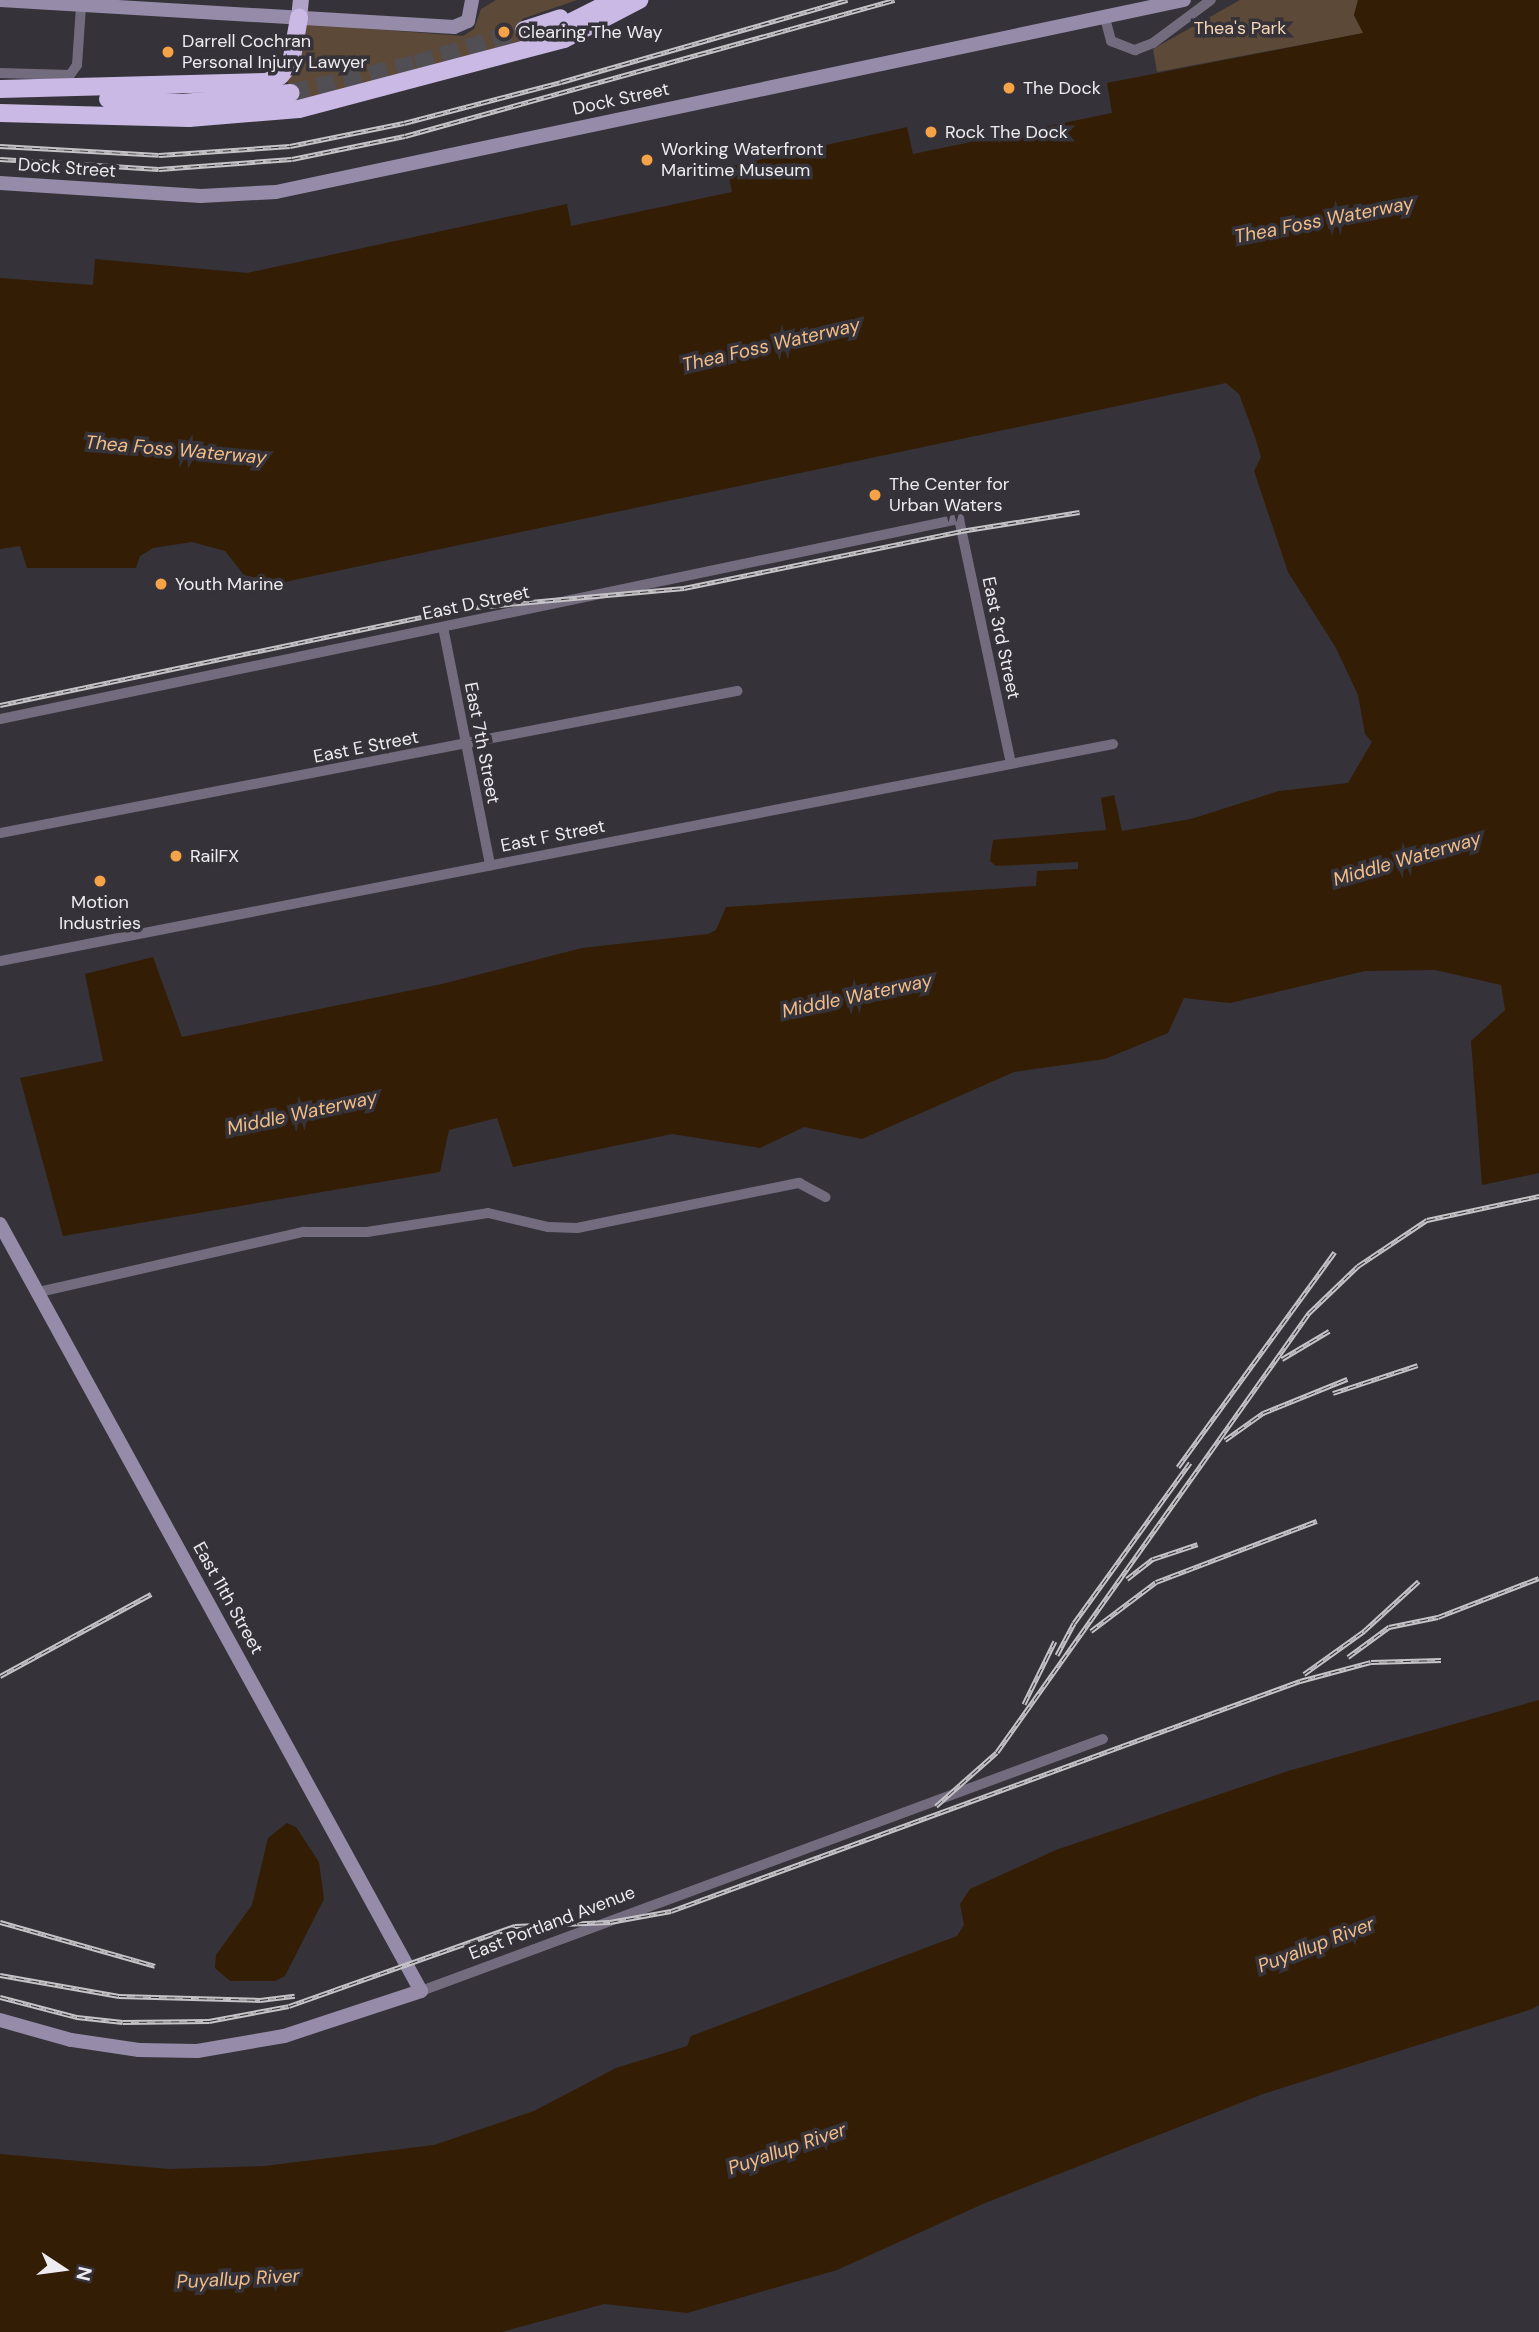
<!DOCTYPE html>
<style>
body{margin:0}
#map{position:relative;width:1539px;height:2332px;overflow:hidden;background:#353339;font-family:"DM Sans",sans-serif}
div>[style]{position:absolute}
.green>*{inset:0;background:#5c4938}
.water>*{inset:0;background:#331d04}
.highway-tunnel>*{height:18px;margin-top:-9px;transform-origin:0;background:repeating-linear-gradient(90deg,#514f54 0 18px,transparent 0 27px)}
.street>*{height:10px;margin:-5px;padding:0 5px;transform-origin:5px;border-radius:5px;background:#736c7e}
.secondary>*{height:14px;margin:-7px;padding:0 7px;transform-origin:7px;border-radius:7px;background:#968ba8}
.primary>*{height:16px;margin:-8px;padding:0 8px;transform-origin:8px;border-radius:8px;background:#b1a3c7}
.highway>*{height:18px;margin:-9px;padding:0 9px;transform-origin:9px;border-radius:9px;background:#c9b9e4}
.rail>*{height:5px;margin-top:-2.5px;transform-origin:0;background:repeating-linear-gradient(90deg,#353339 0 8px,#c6c4c8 0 16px);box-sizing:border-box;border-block:2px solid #c6c4c8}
.dots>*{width:19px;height:19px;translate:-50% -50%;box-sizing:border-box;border:4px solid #353339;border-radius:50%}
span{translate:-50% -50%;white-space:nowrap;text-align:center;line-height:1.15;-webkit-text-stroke:7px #353339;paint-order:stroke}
.park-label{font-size:18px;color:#f7d6b6}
.poi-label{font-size:18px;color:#eeecf0}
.left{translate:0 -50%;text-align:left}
.street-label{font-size:18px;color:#eeecf0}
.water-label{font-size:19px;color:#f3bd88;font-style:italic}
.north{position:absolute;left:28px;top:2234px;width:70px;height:70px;-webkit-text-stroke:5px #353339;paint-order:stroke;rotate:103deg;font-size:19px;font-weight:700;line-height:28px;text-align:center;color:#eeecf0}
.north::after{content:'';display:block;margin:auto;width:24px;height:32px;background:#eeecf0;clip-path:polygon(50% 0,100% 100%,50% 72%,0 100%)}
</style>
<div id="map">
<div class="green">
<div style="clip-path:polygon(496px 0,577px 0,522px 19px,522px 41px,298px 101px,291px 90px,287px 81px,300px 63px,307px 24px,463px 36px,474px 29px,481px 9px)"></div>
<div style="clip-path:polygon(1240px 0,1358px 0,1354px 16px,1364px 33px,1157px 72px,1153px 49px)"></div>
</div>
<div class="water">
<div style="clip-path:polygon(1358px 0,1539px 0,1539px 1173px,1482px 1185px,1471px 1041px,1505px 1010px,1501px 985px,1435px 970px,1365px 971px,1230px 1003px,1184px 998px,1168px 1033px,1105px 1059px,1014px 1072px,862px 1139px,804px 1127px,760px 1148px,672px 1134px,513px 1167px,497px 1118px,449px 1130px,440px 1172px,63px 1236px,20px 1078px,103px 1061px,85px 974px,153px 957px,182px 1037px,442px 984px,582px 948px,708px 934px,716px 930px,726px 907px,1036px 886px,1037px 871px,1078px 869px,1078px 862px,996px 866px,990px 861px,993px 840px,1106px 830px,1101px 798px,1114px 795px,1122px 831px,1191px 819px,1279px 791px,1348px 783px,1372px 742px,1365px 734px,1358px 695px,1336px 648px,1288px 572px,1254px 471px,1261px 457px,1255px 437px,1239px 394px,1226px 383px,280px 583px,244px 575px,225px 551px,192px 542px,153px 548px,140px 556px,136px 568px,27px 568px,20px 546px,0 549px,0 278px,93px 285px,95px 259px,247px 273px,567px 204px,571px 226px,732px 192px,727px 167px,903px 128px,907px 127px,913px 154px,1112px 113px,1107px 83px,1363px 33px,1354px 15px)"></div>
<div style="clip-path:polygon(1539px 1700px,1539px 2005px,1532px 2009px,1263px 2094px,985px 2203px,837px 2270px,687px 2313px,604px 2304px,502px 2332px,0 2332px,0 2154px,169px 2169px,264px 2166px,434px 2145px,534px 2111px,616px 2068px,687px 2046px,691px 2036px,957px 1936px,964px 1925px,960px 1904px,970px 1889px,1056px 1850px,1288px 1771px)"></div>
<div style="clip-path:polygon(287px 1823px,296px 1827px,319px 1862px,324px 1899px,285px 1976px,275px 1981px,230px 1981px,215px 1968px,216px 1955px,252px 1905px,268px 1838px)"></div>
</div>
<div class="highway-tunnel">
<div style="left:291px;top:93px;width:128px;rotate:-13.1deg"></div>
<div style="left:416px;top:64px;width:113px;rotate:-17.5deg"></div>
</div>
<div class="street">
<div style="left:1105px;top:18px;width:24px;rotate:75deg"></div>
<div style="left:1111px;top:41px;width:26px;rotate:21deg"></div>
<div style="left:1135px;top:50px;width:19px;rotate:-21deg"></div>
<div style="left:1153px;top:43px;width:72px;rotate:-36.6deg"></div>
<div style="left:0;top:73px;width:70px;rotate:1.6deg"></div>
<div style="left:70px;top:75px;width:12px;rotate:-55deg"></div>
<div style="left:77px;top:65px;width:59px;rotate:-86.1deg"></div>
<div style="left:443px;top:627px;width:243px;rotate:78.8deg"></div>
<div style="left:0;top:719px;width:980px;rotate:-11.78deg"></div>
<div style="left:959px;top:519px;width:249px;rotate:78deg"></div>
<div style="left:0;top:833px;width:751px;rotate:-10.91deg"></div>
<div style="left:0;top:961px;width:1134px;rotate:-11.03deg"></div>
<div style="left:39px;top:1292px;width:272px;rotate:-12.8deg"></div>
<div style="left:304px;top:1232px;width:63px"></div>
<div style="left:367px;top:1232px;width:122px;rotate:-8.9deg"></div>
<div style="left:488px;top:1213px;width:62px;rotate:13.1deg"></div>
<div style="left:548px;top:1227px;width:29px;rotate:2deg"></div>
<div style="left:577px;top:1228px;width:227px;rotate:-11.5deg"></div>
<div style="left:799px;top:1183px;width:30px;rotate:28deg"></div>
<div style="left:421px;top:1991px;width:727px;rotate:-20.28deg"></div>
</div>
<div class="secondary">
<div style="left:0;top:0;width:455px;rotate:3.4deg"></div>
<div style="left:454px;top:27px;width:15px;rotate:-23deg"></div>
<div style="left:468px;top:21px;width:21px;rotate:-79deg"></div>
<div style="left:0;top:183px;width:201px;rotate:3.7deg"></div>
<div style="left:201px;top:196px;width:75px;rotate:-3.1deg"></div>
<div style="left:276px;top:192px;width:928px;rotate:-11.94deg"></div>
<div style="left:0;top:1224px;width:875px;rotate:61.24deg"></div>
<div style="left:421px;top:1991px;width:144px;rotate:161.8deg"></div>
<div style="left:284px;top:2036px;width:88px;rotate:170.2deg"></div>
<div style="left:197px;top:2051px;width:58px;rotate:-179deg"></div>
<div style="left:139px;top:2050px;width:69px;rotate:-171.6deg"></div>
<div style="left:71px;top:2040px;width:74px;rotate:-164.3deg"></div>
</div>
<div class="primary">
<div style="left:299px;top:18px;width:18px;rotate:-84deg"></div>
</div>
<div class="highway">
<div style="left:524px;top:30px;width:38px;rotate:-18deg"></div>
<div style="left:545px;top:35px;width:78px;rotate:-26.6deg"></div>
<div style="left:0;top:89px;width:267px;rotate:-1.5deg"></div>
<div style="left:267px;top:82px;width:14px;rotate:-25deg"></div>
<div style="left:280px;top:76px;width:17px;rotate:-50deg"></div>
<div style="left:291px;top:63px;width:46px;rotate:-79.9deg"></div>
<div style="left:108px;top:99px;width:75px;rotate:3.1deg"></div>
<div style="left:183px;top:103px;width:108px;rotate:-5.3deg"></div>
<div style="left:0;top:113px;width:189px;rotate:1.5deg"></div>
<div style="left:189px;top:118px;width:110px;rotate:-4.7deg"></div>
<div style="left:299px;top:109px;width:274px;rotate:-14.8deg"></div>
<div style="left:564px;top:39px;width:85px;rotate:-27.5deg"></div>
</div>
<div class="rail">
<div style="left:0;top:146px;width:159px;rotate:3.2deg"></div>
<div style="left:159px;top:155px;width:131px;rotate:-3.9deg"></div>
<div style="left:290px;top:146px;width:116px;rotate:-11.4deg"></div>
<div style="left:404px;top:123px;width:162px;rotate:-14.6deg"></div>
<div style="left:561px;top:82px;width:298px;rotate:-16deg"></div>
<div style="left:0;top:159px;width:159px;rotate:3.6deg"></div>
<div style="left:159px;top:169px;width:133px;rotate:-4.3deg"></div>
<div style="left:292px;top:159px;width:115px;rotate:-11.5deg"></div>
<div style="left:405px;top:136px;width:508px;rotate:-15.54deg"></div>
<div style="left:0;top:705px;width:475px;rotate:-11.8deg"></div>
<div style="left:465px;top:608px;width:220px;rotate:-5.2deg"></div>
<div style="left:684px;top:588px;width:283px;rotate:-11.6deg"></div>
<div style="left:961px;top:531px;width:120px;rotate:-9.1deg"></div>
<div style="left:1282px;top:1359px;width:55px;rotate:-30.8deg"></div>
<div style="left:1333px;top:1393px;width:89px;rotate:-18.2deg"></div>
<div style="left:1225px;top:1440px;width:47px;rotate:-35.4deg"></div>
<div style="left:1263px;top:1413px;width:91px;rotate:-22deg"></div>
<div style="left:1178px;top:1467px;width:266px;rotate:-53.9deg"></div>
<div style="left:1127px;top:1579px;width:33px;rotate:-38deg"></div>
<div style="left:1153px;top:1559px;width:47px;rotate:-18.4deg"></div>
<div style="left:1091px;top:1631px;width:81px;rotate:-37deg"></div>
<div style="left:1156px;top:1582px;width:172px;rotate:-20.8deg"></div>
<div style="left:1057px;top:1655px;width:36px;rotate:-62deg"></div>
<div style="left:1074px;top:1623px;width:198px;rotate:-54.1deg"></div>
<div style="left:1348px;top:1657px;width:51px;rotate:-36.2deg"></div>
<div style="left:1389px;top:1627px;width:50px;rotate:-11.5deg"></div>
<div style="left:1438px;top:1617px;width:108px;rotate:-21.1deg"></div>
<div style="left:1304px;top:1674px;width:74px;rotate:-35.6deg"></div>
<div style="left:1364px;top:1631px;width:74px;rotate:-42.3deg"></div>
<div style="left:0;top:1676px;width:172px;rotate:-28.5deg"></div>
<div style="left:1024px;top:1704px;width:70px;rotate:-63.8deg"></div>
<div style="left:936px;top:1806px;width:81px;rotate:-41.5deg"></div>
<div style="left:997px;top:1752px;width:539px;rotate:-54.6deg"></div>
<div style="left:1309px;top:1313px;width:68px;rotate:-43.8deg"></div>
<div style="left:1358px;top:1266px;width:83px;rotate:-33.7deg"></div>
<div style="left:1427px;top:1220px;width:115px;rotate:-12.1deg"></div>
<div style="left:0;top:1922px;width:161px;rotate:15.8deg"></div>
<div style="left:0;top:1975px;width:121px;rotate:10deg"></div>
<div style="left:119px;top:1996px;width:141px;rotate:1.6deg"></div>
<div style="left:260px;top:2000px;width:35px;rotate:-7deg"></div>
<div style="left:0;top:1997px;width:80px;rotate:14.6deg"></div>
<div style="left:77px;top:2017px;width:46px;rotate:6.2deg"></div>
<div style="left:123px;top:2022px;width:86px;rotate:-0.7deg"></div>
<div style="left:209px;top:2021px;width:81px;rotate:-10.6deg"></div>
<div style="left:289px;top:2006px;width:240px;rotate:-19.5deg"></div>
<div style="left:515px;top:1926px;width:95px;rotate:-2.4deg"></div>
<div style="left:610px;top:1922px;width:62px;rotate:-10.2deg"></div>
<div style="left:671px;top:1911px;width:670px;rotate:-20.09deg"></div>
<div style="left:1300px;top:1681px;width:73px;rotate:-15deg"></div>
<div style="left:1371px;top:1662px;width:70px;rotate:-1.6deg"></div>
</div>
<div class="dots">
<div style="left:504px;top:32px;background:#f6a247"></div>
<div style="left:168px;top:52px;background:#f6a247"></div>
<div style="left:1009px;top:88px;background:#f6a247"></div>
<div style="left:931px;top:132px;background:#f6a247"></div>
<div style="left:647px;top:160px;background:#f6a247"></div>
<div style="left:875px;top:495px;background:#f6a247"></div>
<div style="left:161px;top:584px;background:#f6a247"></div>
<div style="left:176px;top:856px;background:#f6a247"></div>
<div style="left:100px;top:881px;background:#f6a247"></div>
</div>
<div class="park-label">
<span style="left:1240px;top:28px">Thea's Park</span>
</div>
<div class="poi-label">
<span class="left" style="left:518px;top:32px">Clearing The Way</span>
<span class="left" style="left:182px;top:52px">Darrell Cochran<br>Personal Injury Lawyer</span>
<span class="left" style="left:1023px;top:88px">The Dock</span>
<span class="left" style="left:945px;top:132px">Rock The Dock</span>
<span class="left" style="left:661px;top:160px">Working Waterfront<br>Maritime Museum</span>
<span class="left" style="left:889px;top:495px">The Center for<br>Urban Waters</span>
<span class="left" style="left:175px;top:584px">Youth Marine</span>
<span class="left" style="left:190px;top:856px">RailFX</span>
<span style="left:100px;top:913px">Motion<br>Industries</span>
</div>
<div class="street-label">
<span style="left:621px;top:99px;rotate:-12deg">Dock Street</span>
<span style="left:67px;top:168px;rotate:4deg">Dock Street</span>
<span style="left:476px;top:603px;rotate:-12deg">East D Street</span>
<span style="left:1001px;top:638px;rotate:78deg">East 3rd Street</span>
<span style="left:482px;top:743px;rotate:79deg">East 7th Street</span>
<span style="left:366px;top:747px;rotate:-11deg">East E Street</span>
<span style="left:553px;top:836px;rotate:-11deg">East F Street</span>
<span style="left:228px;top:1598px;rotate:61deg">East 11th Street</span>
<span style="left:552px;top:1923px;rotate:-21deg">East Portland Avenue</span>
</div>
<div class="water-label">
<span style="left:1324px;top:220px;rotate:-11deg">Thea Foss Waterway</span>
<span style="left:771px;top:345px;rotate:-13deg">Thea Foss Waterway</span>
<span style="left:176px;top:450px;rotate:5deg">Thea Foss Waterway</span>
<span style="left:1407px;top:859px;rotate:-16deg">Middle Waterway</span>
<span style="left:857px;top:996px;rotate:-12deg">Middle Waterway</span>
<span style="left:302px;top:1113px;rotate:-12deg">Middle Waterway</span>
<span style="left:1316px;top:1945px;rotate:-21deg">Puyallup River</span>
<span style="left:787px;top:2149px;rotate:-19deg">Puyallup River</span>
<span style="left:238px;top:2279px;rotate:-3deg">Puyallup River</span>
</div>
<div class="north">N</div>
</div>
